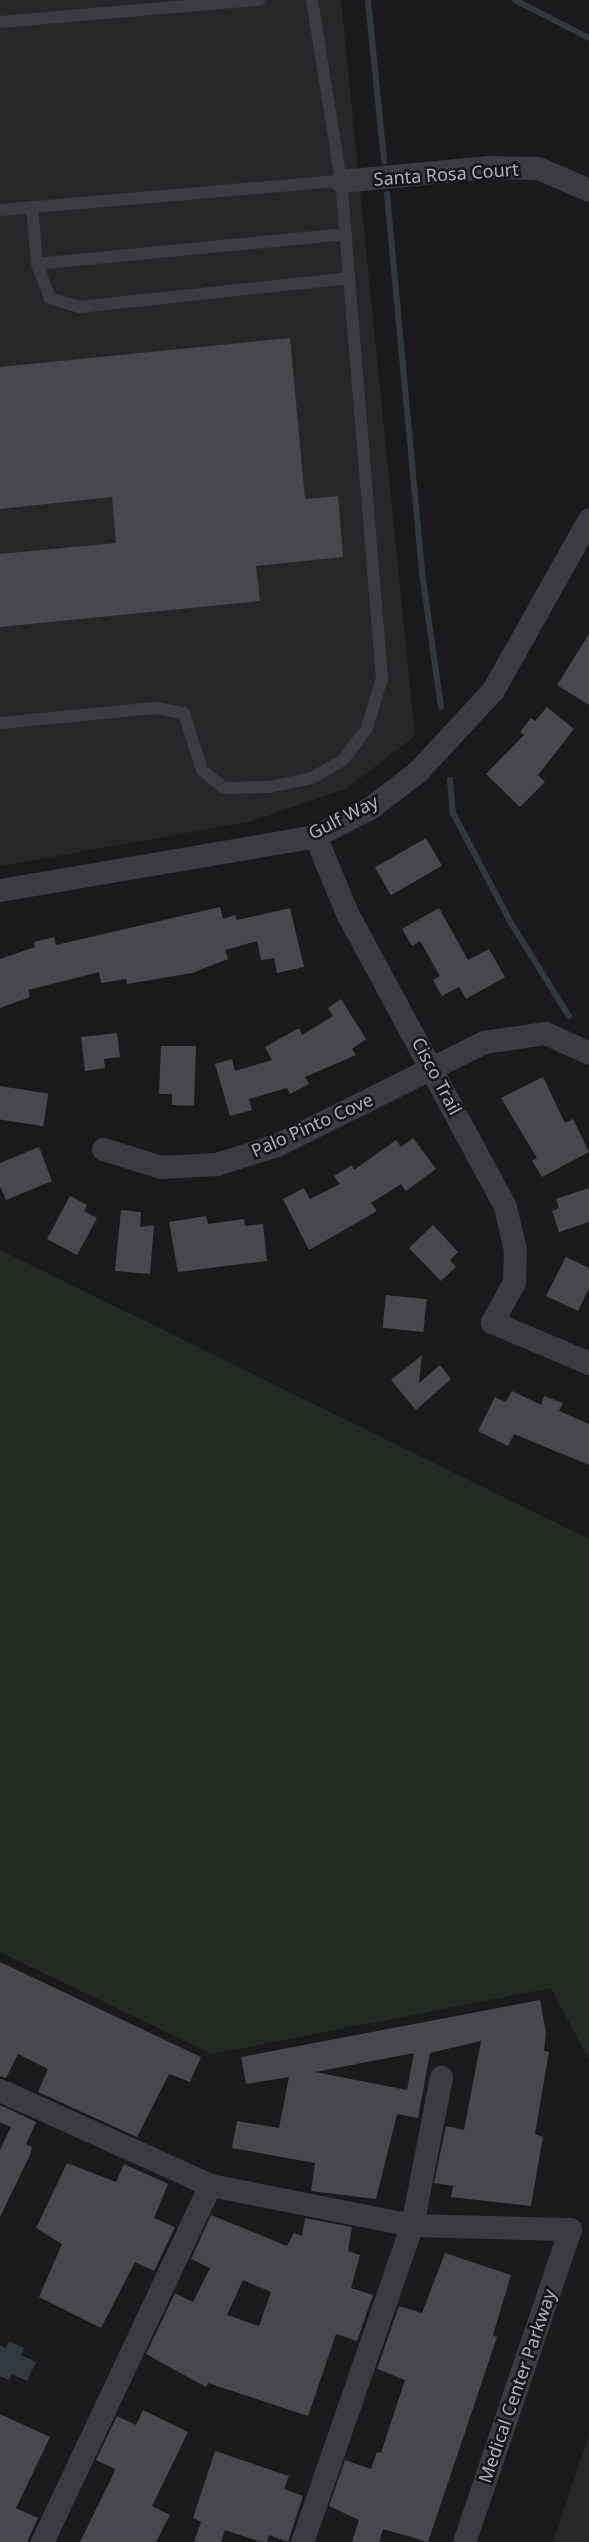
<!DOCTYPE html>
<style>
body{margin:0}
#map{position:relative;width:589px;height:2542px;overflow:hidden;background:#1a1a1c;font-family:"Noto Sans",sans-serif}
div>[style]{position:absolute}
.built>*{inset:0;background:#262629}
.green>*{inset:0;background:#222a23}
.water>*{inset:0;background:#31393f}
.stream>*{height:6px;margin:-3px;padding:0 3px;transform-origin:3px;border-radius:3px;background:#31393f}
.building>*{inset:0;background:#47484c;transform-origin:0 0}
.service>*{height:12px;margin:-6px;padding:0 6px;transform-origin:6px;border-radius:6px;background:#3b3c41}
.minor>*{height:23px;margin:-11.5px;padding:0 11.5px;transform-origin:11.5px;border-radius:11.5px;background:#3b3c41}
span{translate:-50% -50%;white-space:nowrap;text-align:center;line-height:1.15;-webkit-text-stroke:5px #151517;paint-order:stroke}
.street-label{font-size:18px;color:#aeb2ba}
</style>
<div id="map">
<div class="built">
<div style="clip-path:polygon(0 0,341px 0,415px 736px,346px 789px,249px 822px,0 866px)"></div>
<div style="clip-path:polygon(589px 2434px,589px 2542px,553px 2542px)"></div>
</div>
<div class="green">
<div style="clip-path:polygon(0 1250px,589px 1539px,589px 2060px,551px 1988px,212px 2054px,0 1952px)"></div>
</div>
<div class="water">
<div style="clip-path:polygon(9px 2341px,24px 2348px,21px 2355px,36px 2362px,27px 2381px,12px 2374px,9px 2380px,0 2376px,0 2345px,6px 2348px)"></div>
</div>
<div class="stream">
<div style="left:368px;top:0;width:162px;rotate:84.3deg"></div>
<div style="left:515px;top:0;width:83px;rotate:27.2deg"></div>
<div style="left:387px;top:194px;width:380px;rotate:84.7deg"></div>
<div style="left:422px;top:572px;width:136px;rotate:82deg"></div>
<div style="left:450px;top:780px;width:33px;rotate:85deg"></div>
<div style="left:453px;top:813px;width:124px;rotate:62.2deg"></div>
<div style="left:511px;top:923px;width:110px;rotate:58.1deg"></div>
</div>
<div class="building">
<div style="clip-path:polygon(290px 338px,305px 499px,338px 496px,343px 557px,256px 566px,260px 601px,0 627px,0 554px,116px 543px,112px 497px,0 509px,0 367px)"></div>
<div style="clip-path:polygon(589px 634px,589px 705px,557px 685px)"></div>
<div style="clip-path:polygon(547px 707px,574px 729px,538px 775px,545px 782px,520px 807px,486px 774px,524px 735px,520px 732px,531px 718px,535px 721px)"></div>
<div style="left:426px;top:838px;width:32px;height:59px;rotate:60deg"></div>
<div style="clip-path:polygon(220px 907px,223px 919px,235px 915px,237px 920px,290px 908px,304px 967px,277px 973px,274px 958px,261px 960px,257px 941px,225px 950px,228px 959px,192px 973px,127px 984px,126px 979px,101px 983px,99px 972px,28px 990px,30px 997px,0 1008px,0 959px,35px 947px,34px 942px,54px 937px,56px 945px)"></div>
<div style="clip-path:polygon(439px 908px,468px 960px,489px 949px,505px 977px,466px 999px,459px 987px,442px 996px,433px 980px,440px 976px,420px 941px,412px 946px,402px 929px)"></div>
<div style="clip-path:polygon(341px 999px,366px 1039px,352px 1049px,356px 1055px,305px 1077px,309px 1084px,290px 1094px,287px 1088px,249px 1099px,252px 1110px,230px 1116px,215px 1064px,232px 1059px,235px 1071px,272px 1060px,265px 1047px,299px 1028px,302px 1035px,333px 1016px,328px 1008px)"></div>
<div style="clip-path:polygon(117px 1033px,120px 1057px,104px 1059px,105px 1068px,85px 1071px,81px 1037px)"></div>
<div style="clip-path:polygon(161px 1046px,196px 1046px,194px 1106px,172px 1105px,172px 1094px,159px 1094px)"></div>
<div style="clip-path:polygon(543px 1077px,565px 1123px,573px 1119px,589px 1152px,542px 1177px,532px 1161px,537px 1158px,501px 1098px)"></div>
<div style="left:0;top:1086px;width:49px;height:33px;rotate:9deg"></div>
<div style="clip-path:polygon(413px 1138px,436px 1169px,406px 1191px,401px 1184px,371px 1203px,377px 1211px,309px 1250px,283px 1199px,304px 1188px,310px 1199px,340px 1184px,334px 1176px,352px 1165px,354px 1170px,396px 1140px,401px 1147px)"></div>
<div style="clip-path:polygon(39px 1147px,52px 1181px,6px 1200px,0 1186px,0 1163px)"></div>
<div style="clip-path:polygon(589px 1188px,589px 1222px,559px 1232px,552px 1211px,559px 1208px,556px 1199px)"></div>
<div style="clip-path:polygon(70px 1196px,87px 1205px,84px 1211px,97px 1218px,77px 1255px,47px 1239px)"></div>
<div style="clip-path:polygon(121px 1210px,141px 1212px,140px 1227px,154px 1225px,150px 1274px,115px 1271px)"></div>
<div style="clip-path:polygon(206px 1216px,208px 1224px,244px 1219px,245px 1226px,263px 1224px,267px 1261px,178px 1272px,169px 1222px)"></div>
<div style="clip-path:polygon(433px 1225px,458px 1252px,450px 1260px,456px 1267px,441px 1281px,409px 1248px)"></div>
<div style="clip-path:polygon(566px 1257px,589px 1268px,589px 1288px,578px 1311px,546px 1296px)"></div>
<div style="left:386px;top:1295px;width:41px;height:33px;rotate:6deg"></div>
<div style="clip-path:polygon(422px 1355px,419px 1383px,440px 1365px,451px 1379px,416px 1410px,391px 1380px)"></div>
<div style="clip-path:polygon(512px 1391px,541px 1405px,544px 1396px,563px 1403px,559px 1411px,589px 1424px,589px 1465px,514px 1434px,508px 1446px,478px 1431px,495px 1397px,506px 1402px)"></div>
<div style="clip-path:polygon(0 1962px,201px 2057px,190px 2082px,169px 2074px,137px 2137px,38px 2092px,48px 2069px,18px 2054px,6px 2078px,0 2076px)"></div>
<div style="clip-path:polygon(evenodd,540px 2000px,546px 2032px,544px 2051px,549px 2052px,535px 2134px,543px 2137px,531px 2206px,451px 2197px,453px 2186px,434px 2183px,446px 2126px,464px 2130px,481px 2041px,430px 2053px,418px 2118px,397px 2114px,376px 2199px,311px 2191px,315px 2163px,232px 2148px,237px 2121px,279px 2128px,289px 2077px,246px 2084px,241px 2057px,540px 2000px,414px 2053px,407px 2090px,315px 2072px,414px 2053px)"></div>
<div style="clip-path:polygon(0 2105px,36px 2122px,26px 2144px,32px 2147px,31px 2153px,0 2217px,0 2150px,11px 2127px,0 2122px)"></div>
<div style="clip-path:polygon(67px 2163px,116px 2182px,124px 2164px,168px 2184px,154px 2218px,175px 2227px,154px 2271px,135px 2262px,101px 2328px,39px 2297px,62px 2244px,36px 2228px)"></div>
<div style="clip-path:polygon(evenodd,211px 2215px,287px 2246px,294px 2233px,302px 2236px,305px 2218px,352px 2227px,348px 2251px,360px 2255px,351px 2288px,373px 2295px,357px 2341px,336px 2334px,308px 2416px,208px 2383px,206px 2387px,146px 2354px,175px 2293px,193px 2302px,210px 2268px,191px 2259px,211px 2215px,243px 2280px,271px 2292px,259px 2326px,227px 2315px,243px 2280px)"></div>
<div style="clip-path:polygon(445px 2253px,511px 2275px,493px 2335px,497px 2337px,428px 2542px,383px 2529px,379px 2542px,352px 2542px,359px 2520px,329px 2506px,345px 2460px,371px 2469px,377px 2452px,381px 2453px,405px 2380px,377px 2369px,399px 2306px,422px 2313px)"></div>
<div style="clip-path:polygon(143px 2410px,188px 2432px,152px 2506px,170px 2515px,156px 2542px,80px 2542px,114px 2473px,115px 2469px,96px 2460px,117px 2416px,136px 2425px)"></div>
<div style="clip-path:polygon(0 2414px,50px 2437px,16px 2508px,38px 2518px,27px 2542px,0 2542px)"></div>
<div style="clip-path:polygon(215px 2451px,289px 2476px,284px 2489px,303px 2496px,288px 2542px,269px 2535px,267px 2542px,258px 2541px,225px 2530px,221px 2542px,194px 2542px,201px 2522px,193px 2518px)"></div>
</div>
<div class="service">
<div style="left:0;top:22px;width:260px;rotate:-4.9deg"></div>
<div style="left:32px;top:207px;width:57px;rotate:85deg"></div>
<div style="left:0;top:210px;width:342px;rotate:-4.9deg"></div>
<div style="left:346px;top:234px;width:310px;rotate:174.5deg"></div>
<div style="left:37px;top:264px;width:36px;rotate:69deg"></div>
<div style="left:50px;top:298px;width:30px;rotate:17deg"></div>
<div style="left:79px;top:307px;width:272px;rotate:-6.1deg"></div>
<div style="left:0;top:723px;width:156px;rotate:-5.5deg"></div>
<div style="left:155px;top:708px;width:29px;rotate:10deg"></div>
<div style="left:184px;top:713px;width:60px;rotate:72.5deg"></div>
<div style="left:202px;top:770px;width:28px;rotate:39deg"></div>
<div style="left:224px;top:788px;width:45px;rotate:-1.3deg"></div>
<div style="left:269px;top:787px;width:44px;rotate:-11.8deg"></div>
<div style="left:312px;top:778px;width:36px;rotate:-30deg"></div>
<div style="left:343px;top:760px;width:40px;rotate:-53deg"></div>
<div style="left:367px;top:728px;width:52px;rotate:-73.3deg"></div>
<div style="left:382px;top:678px;width:499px;rotate:-94.7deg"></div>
<div style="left:341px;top:181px;width:183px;rotate:-99.1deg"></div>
</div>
<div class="minor">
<div style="left:341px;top:181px;width:148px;rotate:-5.4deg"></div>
<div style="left:488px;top:167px;width:50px;rotate:1.1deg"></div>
<div style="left:538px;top:168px;width:56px;rotate:23.3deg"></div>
<div style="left:315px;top:836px;width:83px;rotate:67.4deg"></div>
<div style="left:347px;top:913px;width:334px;rotate:61.7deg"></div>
<div style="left:505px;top:1207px;width:44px;rotate:76.9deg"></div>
<div style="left:515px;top:1250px;width:32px;rotate:92deg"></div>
<div style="left:514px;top:1282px;width:46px;rotate:118.8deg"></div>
<div style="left:492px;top:1322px;width:105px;rotate:22.9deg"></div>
<div style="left:0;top:890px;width:320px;rotate:-9.7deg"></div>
<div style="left:315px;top:836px;width:62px;rotate:-27deg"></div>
<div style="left:370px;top:808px;width:61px;rotate:-37.6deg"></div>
<div style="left:418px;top:771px;width:110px;rotate:-47.2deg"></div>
<div style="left:493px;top:690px;width:196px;rotate:-60.7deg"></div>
<div style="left:103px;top:1149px;width:61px;rotate:17.2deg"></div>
<div style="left:161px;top:1167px;width:55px;rotate:-3.1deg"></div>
<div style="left:216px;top:1164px;width:64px;rotate:-17.3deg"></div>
<div style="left:277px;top:1145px;width:231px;rotate:-26.5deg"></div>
<div style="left:484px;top:1042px;width:62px;rotate:-8.4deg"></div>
<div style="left:545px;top:1033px;width:48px;rotate:24.4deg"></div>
<div style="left:0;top:2090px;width:230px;rotate:24.3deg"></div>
<div style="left:210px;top:2185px;width:206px;rotate:11.2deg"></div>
<div style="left:412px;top:2225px;width:158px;rotate:1.5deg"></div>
<div style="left:570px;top:2229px;width:330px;rotate:108.7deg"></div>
<div style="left:42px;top:2542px;width:395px;rotate:-64.8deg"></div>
<div style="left:302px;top:2542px;width:336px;rotate:-70.9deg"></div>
<div style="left:412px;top:2225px;width:151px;rotate:-78.9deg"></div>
</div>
<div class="street-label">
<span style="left:446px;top:174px;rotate:-4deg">Santa Rosa Court</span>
<span style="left:343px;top:817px;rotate:-27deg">Gulf Way</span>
<span style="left:437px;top:1076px;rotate:62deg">Cisco Trail</span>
<span style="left:312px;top:1125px;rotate:-24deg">Palo Pinto Cove</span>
<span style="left:517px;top:2386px;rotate:-71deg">Medical Center Parkway</span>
</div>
</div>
